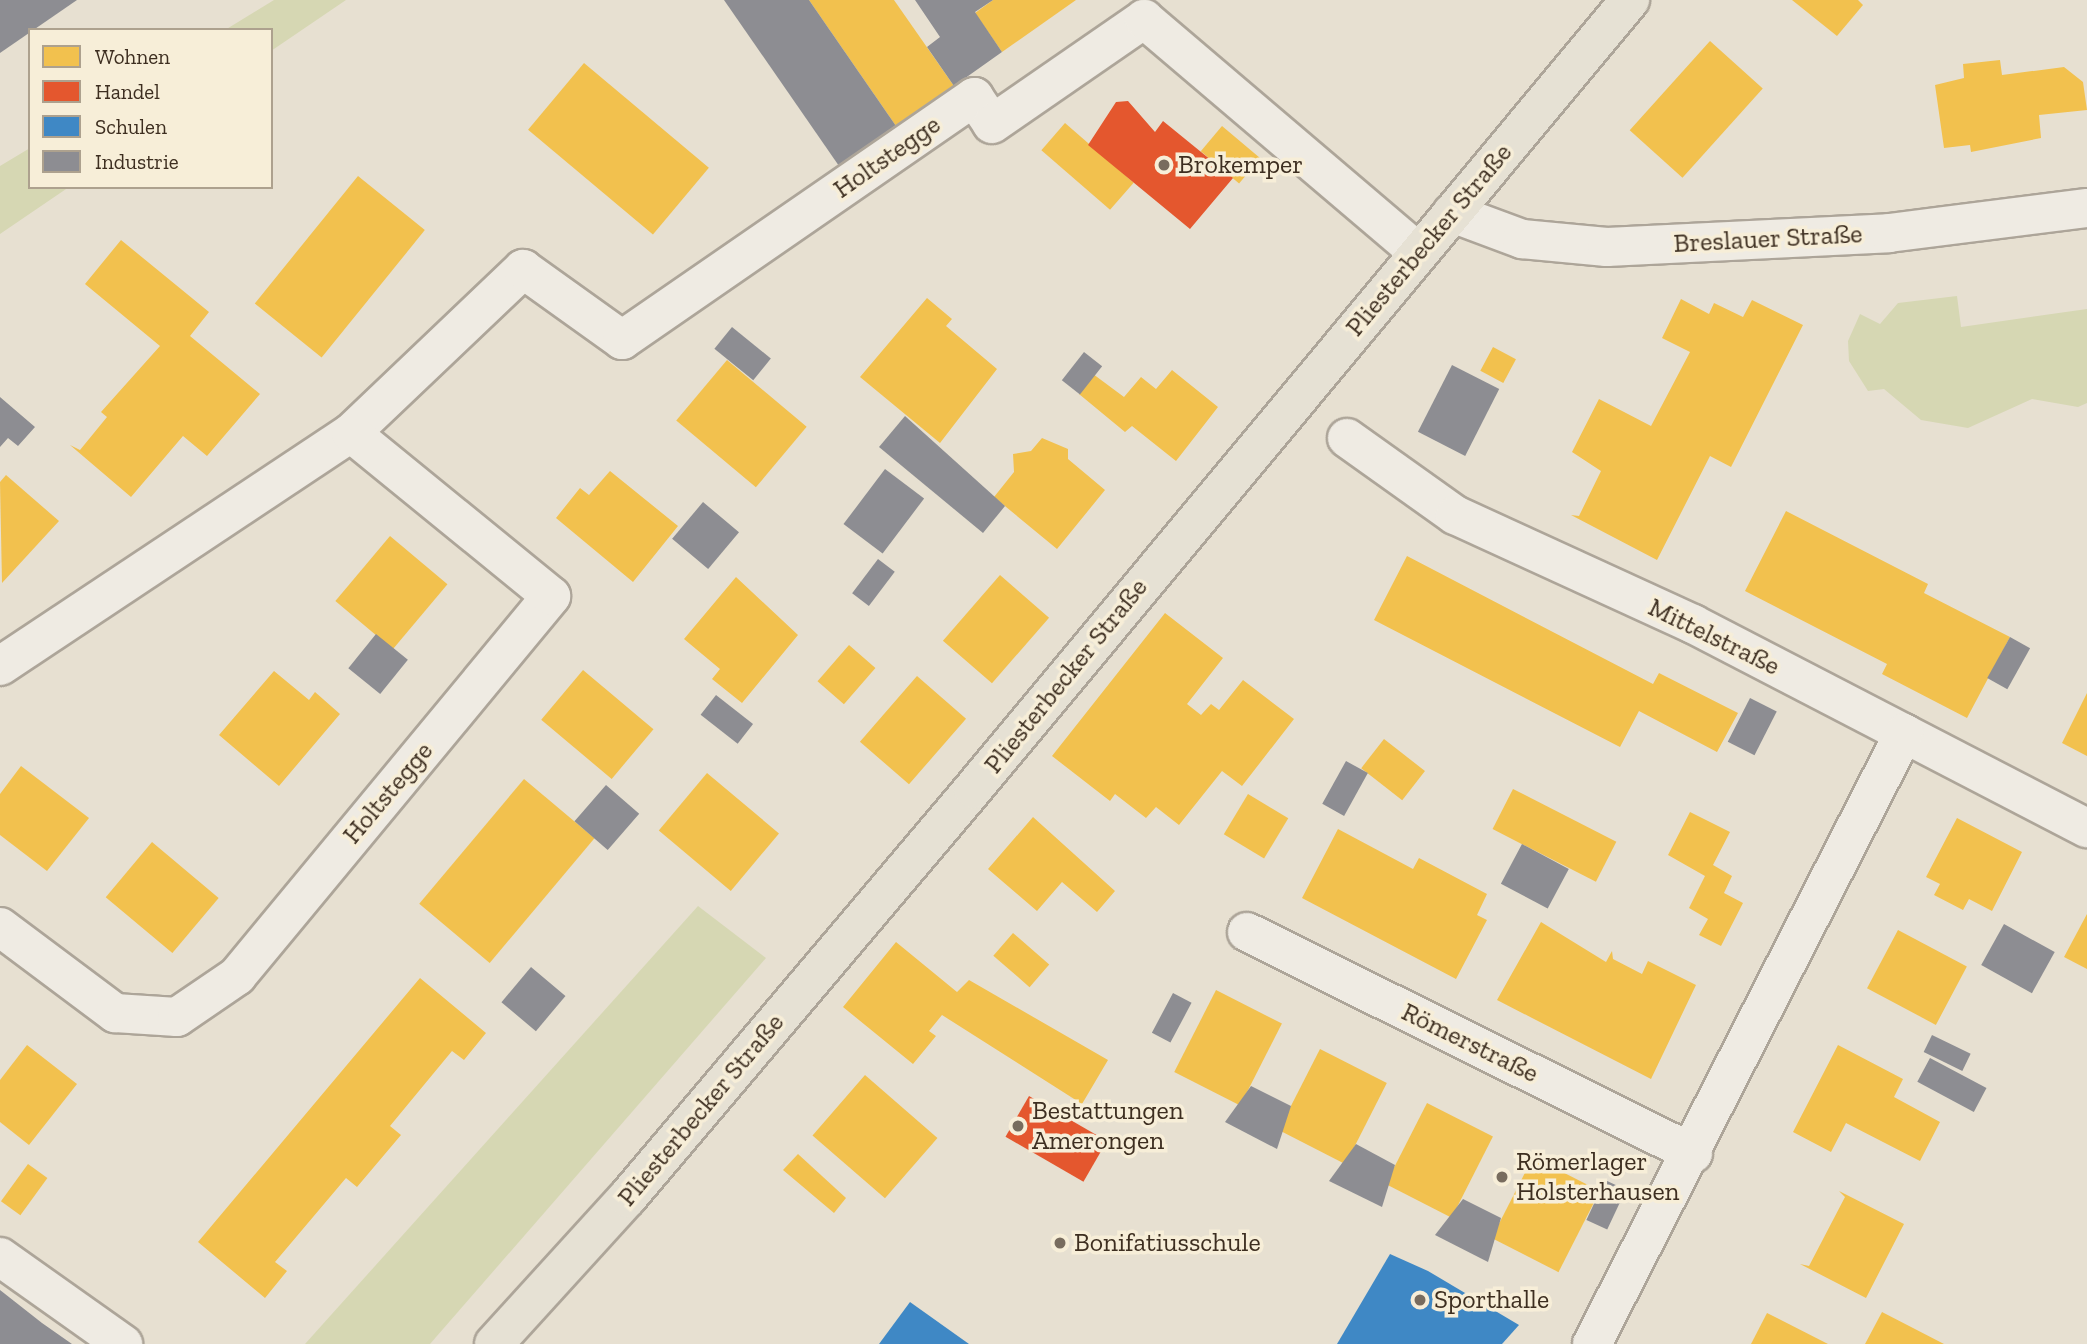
<!DOCTYPE html>
<meta charset="utf-8">
<style>
body{margin:0}
#map{position:relative;width:2087px;height:1344px;overflow:hidden;background:#e7e0d1;font-family:"Zilla Slab",serif}
div>[style]{position:absolute}
.green>*{inset:0;background:#d6d7b3}
.homes>*{inset:0;background:#f2c14e;transform-origin:0 0}
.shops>*{inset:0;background:#e4572e;transform-origin:0 0}
.schools>*{inset:0;background:#3f88c5}
.industry>*{inset:0;background:#8d8d92;transform-origin:0 0}
.roads{filter:drop-shadow(2px 0 #ada599) drop-shadow(-2px 0 #ada599) drop-shadow(0 2px #ada599) drop-shadow(0 -2px #ada599)}
.minor>*{height:38px;margin:-19px;padding:0 19px;transform-origin:19px;border-radius:19px;background:#efebe3}
.major>*{height:38px;margin:-19px;padding:0 19px;transform-origin:19px;border-radius:19px;background:#e6e1d4}
.dots>*{width:19px;height:19px;translate:-50% -50%;box-sizing:border-box;border:4px solid #f7eed8;border-radius:50%}
span{translate:-50% -50%;white-space:nowrap;text-align:center;line-height:1.15;-webkit-text-stroke:7px #f7eed8;paint-order:stroke}
.street-label{font-size:26px;color:#3d2e20}
.poi-label{font-size:26px;color:#3d2e20}
.left{translate:0 -50%;text-align:left}
.legend{position:absolute;left:28px;top:28px;width:245px;height:161px;box-sizing:border-box;background:#f7eed8;border:2px solid #ada18e;margin:0;padding:9px 12px;list-style:none;font-size:21px;color:#3d2e20}
.legend li{display:flex;align-items:center;gap:14px;height:35px}
.legend b{width:35px;border:2px solid #ada18e}
</style>
<div id="map">
<div class="green">
<div style="clip-path:polygon(274px 0,346px 0,271px 51px,271px 30px,225px 30px)"></div>
<div style="clip-path:polygon(30px 148px,30px 187px,69px 187px,0 234px,0 166px)"></div>
<div style="clip-path:polygon(1957px 296px,1961px 327px,2087px 309px,2087px 403px,2078px 407px,2032px 399px,1968px 428px,1921px 420px,1884px 389px,1868px 391px,1849px 361px,1848px 341px,1860px 314px,1880px 324px,1898px 303px)"></div>
<div style="clip-path:polygon(698px 906px,766px 958px,430px 1344px,305px 1344px)"></div>
</div>
<div class="homes">
<div style="clip-path:polygon(809px 0,894px 0,954px 86px,896px 126px)"></div>
<div style="clip-path:polygon(993px 0,1076px 0,1002px 52px,975px 13px)"></div>
<div style="clip-path:polygon(1792px 0,1858px 0,1863px 5px,1837px 36px)"></div>
<div style="left:1710px;top:41px;width:71px;height:120px;rotate:42deg"></div>
<div style="clip-path:polygon(2000px 60px,2002px 75px,2064px 67px,2083px 82px,2087px 110px,2039px 115px,2041px 138px,1971px 152px,1970px 145px,1944px 148px,1935px 85px,1964px 78px,1963px 64px)"></div>
<div style="left:584px;top:63px;width:163px;height:87px;rotate:40deg"></div>
<div style="left:1065px;top:123px;width:91px;height:36px;rotate:41deg"></div>
<div style="left:1222px;top:126px;width:50px;height:33px;rotate:40deg"></div>
<div style="left:358px;top:176px;width:86px;height:164px;rotate:39deg"></div>
<div style="clip-path:polygon(121px 240px,209px 312px,190px 336px,260px 394px,207px 456px,183px 436px,131px 497px,70px 445px,80px 450px,107px 417px,101px 412px,160px 346px,85px 284px)"></div>
<div style="clip-path:polygon(927px 298px,952px 319px,946px 326px,997px 369px,940px 443px,860px 377px)"></div>
<div style="clip-path:polygon(1681px 299px,1709px 314px,1714px 303px,1743px 317px,1752px 300px,1803px 325px,1731px 467px,1710px 456px,1657px 560px,1571px 515px,1579px 516px,1601px 471px,1572px 452px,1599px 399px,1651px 426px,1690px 352px,1662px 338px)"></div>
<div style="left:1493px;top:347px;width:26px;height:27px;rotate:28deg"></div>
<div style="left:727px;top:360px;width:104px;height:79px;rotate:40deg"></div>
<div style="clip-path:polygon(1172px 370px,1218px 407px,1176px 461px,1132px 426px,1125px 432px,1079px 394px,1093px 374px,1124px 397px,1141px 377px,1156px 389px)"></div>
<div style="clip-path:polygon(1042px 438px,1068px 449px,1068px 459px,1105px 490px,1057px 549px,994px 497px,1014px 472px,1013px 454px,1031px 451px)"></div>
<div style="clip-path:polygon(610px 471px,678px 526px,633px 582px,556px 518px,580px 488px,589px 495px)"></div>
<div style="clip-path:polygon(6px 475px,59px 521px,2px 583px,0 482px)"></div>
<div style="clip-path:polygon(1786px 511px,1928px 584px,1924px 593px,2010px 637px,1967px 718px,1882px 674px,1887px 664px,1745px 591px)"></div>
<div style="left:390px;top:536px;width:75px;height:85px;rotate:40deg"></div>
<div style="clip-path:polygon(1407px 556px,1653px 684px,1659px 673px,1738px 713px,1717px 752px,1639px 711px,1620px 747px,1374px 620px)"></div>
<div style="left:1000px;top:575px;width:65px;height:87px;rotate:41deg"></div>
<div style="clip-path:polygon(736px 577px,798px 635px,742px 703px,712px 679px,720px 669px,684px 639px)"></div>
<div style="clip-path:polygon(1165px 613px,1223px 658px,1187px 704px,1201px 715px,1211px 704px,1219px 710px,1243px 680px,1294px 719px,1242px 786px,1222px 771px,1179px 825px,1156px 807px,1146px 818px,1115px 794px,1110px 801px,1052px 756px)"></div>
<div style="left:849px;top:645px;width:35px;height:48px;rotate:41deg"></div>
<div style="left:583px;top:670px;width:92px;height:65px;rotate:40deg"></div>
<div style="clip-path:polygon(274px 671px,309px 700px,315px 692px,340px 714px,279px 786px,219px 735px)"></div>
<div style="left:917px;top:676px;width:65px;height:87px;rotate:41deg"></div>
<div style="clip-path:polygon(2087px 693px,2087px 756px,2062px 743px)"></div>
<div style="left:1384px;top:739px;width:52px;height:37px;rotate:38deg"></div>
<div style="clip-path:polygon(21px 766px,89px 818px,47px 871px,0 835px,0 794px)"></div>
<div style="left:707px;top:773px;width:94px;height:75px;rotate:40deg"></div>
<div style="left:524px;top:779px;width:92px;height:163px;rotate:40deg"></div>
<div style="left:1513px;top:789px;width:116px;height:45px;rotate:27deg"></div>
<div style="left:1248px;top:794px;width:47px;height:47px;rotate:31deg"></div>
<div style="clip-path:polygon(1690px 812px,1730px 832px,1713px 865px,1732px 876px,1724px 893px,1743px 903px,1721px 946px,1699px 935px,1708px 919px,1689px 908px,1705px 876px,1668px 855px)"></div>
<div style="clip-path:polygon(1033px 817px,1115px 891px,1097px 912px,1062px 882px,1037px 911px,988px 869px)"></div>
<div style="clip-path:polygon(1957px 818px,2022px 852px,1992px 911px,1969px 899px,1963px 910px,1934px 895px,1940px 884px,1926px 877px)"></div>
<div style="clip-path:polygon(1338px 829px,1413px 869px,1419px 858px,1487px 894px,1477px 915px,1487px 920px,1456px 979px,1302px 898px)"></div>
<div style="left:152px;top:842px;width:87px;height:72px;rotate:40deg"></div>
<div style="clip-path:polygon(2087px 914px,2087px 969px,2064px 957px)"></div>
<div style="clip-path:polygon(1541px 922px,1606px 962px,1612px 951px,1613px 959px,1642px 974px,1648px 961px,1696px 985px,1651px 1079px,1497px 1000px)"></div>
<div style="left:1898px;top:930px;width:78px;height:66px;rotate:28deg"></div>
<div style="left:1013px;top:933px;width:48px;height:30px;rotate:41deg"></div>
<div style="clip-path:polygon(896px 942px,957px 992px,969px 980px,1108px 1060px,1082px 1104px,942px 1015px,929px 1031px,936px 1036px,913px 1064px,843px 1007px)"></div>
<div style="clip-path:polygon(420px 978px,486px 1033px,464px 1060px,452px 1051px,390px 1126px,401px 1135px,357px 1187px,346px 1178px,275px 1262px,287px 1271px,265px 1298px,198px 1242px)"></div>
<div style="left:1216px;top:990px;width:74px;height:92px;rotate:27deg"></div>
<div style="clip-path:polygon(27px 1045px,77px 1084px,29px 1145px,0 1122px,0 1080px)"></div>
<div style="clip-path:polygon(1838px 1045px,1903px 1079px,1894px 1097px,1940px 1122px,1920px 1161px,1846px 1123px,1831px 1152px,1793px 1132px)"></div>
<div style="left:1320px;top:1049px;width:75px;height:91px;rotate:27deg"></div>
<div style="left:865px;top:1075px;width:96px;height:80px;rotate:41deg"></div>
<div style="left:1427px;top:1103px;width:74px;height:91px;rotate:27deg"></div>
<div style="clip-path:polygon(798px 1154px,846px 1198px,834px 1213px,783px 1170px)"></div>
<div style="left:1533px;top:1157px;width:75px;height:91px;rotate:27deg"></div>
<div style="left:28px;top:1164px;width:24px;height:46px;rotate:36deg"></div>
<div style="clip-path:polygon(1839px 1191px,1904px 1224px,1866px 1298px,1800px 1264px,1809px 1266px,1845px 1197px)"></div>
<div style="clip-path:polygon(1882px 1312px,1944px 1344px,1865px 1344px)"></div>
<div style="clip-path:polygon(1767px 1313px,1828px 1344px,1751px 1344px)"></div>
</div>
<div class="shops">
<div style="clip-path:polygon(1128px 101px,1155px 132px,1163px 121px,1233px 178px,1190px 229px,1088px 145px,1116px 102px)"></div>
<div style="left:1029px;top:1096px;width:90px;height:47px;rotate:30deg"></div>
</div>
<div class="schools">
<div style="clip-path:polygon(1390px 1254px,1428px 1271px,1519px 1325px,1502px 1344px,1337px 1344px)"></div>
<div style="clip-path:polygon(910px 1302px,969px 1344px,879px 1344px)"></div>
</div>
<div class="industry">
<div style="clip-path:polygon(0 0,77px 0,0 53px)"></div>
<div style="clip-path:polygon(724px 0,809px 0,896px 126px,839px 166px)"></div>
<div style="clip-path:polygon(915px 0,993px 0,975px 12px,1002px 52px,954px 86px,927px 47px,940px 37px)"></div>
<div style="left:732px;top:327px;width:50px;height:28px;rotate:39deg"></div>
<div style="left:1084px;top:352px;width:23px;height:36px;rotate:38deg"></div>
<div style="left:1452px;top:365px;width:53px;height:75px;rotate:27deg"></div>
<div style="clip-path:polygon(0 397px,35px 427px,18px 446px,8px 438px,0 447px)"></div>
<div style="clip-path:polygon(905px 416px,1005px 506px,983px 533px,879px 447px)"></div>
<div style="left:885px;top:469px;width:49px;height:69px;rotate:37deg"></div>
<div style="left:703px;top:502px;width:47px;height:48px;rotate:40deg"></div>
<div style="left:878px;top:559px;width:21px;height:43px;rotate:37deg"></div>
<div style="left:376px;top:634px;width:41px;height:44px;rotate:39deg"></div>
<div style="left:2010px;top:637px;width:23px;height:47px;rotate:29deg"></div>
<div style="left:716px;top:695px;width:47px;height:25px;rotate:38deg"></div>
<div style="left:1750px;top:698px;width:30px;height:49px;rotate:27deg"></div>
<div style="left:1346px;top:761px;width:25px;height:49px;rotate:29deg"></div>
<div style="left:606px;top:785px;width:44px;height:48px;rotate:41deg"></div>
<div style="left:1522px;top:844px;width:53px;height:45px;rotate:28deg"></div>
<div style="left:2004px;top:924px;width:58px;height:47px;rotate:29deg"></div>
<div style="left:531px;top:967px;width:45px;height:46px;rotate:40deg"></div>
<div style="left:1173px;top:993px;width:21px;height:45px;rotate:28deg"></div>
<div style="left:1932px;top:1035px;width:43px;height:19px;rotate:26deg"></div>
<div style="left:1930px;top:1058px;width:64px;height:27px;rotate:28deg"></div>
<div style="clip-path:polygon(1251px 1086px,1291px 1106px,1277px 1149px,1225px 1122px)"></div>
<div style="clip-path:polygon(1356px 1144px,1395px 1165px,1382px 1207px,1329px 1181px)"></div>
<div style="left:1605px;top:1180px;width:23px;height:44px;rotate:25deg"></div>
<div style="clip-path:polygon(1463px 1199px,1501px 1218px,1488px 1262px,1435px 1235px)"></div>
<div style="clip-path:polygon(0 1290px,42px 1323px,72px 1344px,0 1344px)"></div>
</div>
<div class="roads">
<div class="minor">
<div style="left:1452px;top:213px;width:75px;rotate:20.4deg"></div>
<div style="left:1522px;top:239px;width:85px;rotate:5.4deg"></div>
<div style="left:1607px;top:247px;width:282px;rotate:-2.8deg"></div>
<div style="left:1889px;top:233px;width:200px;rotate:-7.2deg"></div>
<div style="left:1347px;top:438px;width:133px;rotate:35.5deg"></div>
<div style="left:1455px;top:515px;width:262px;rotate:24.6deg"></div>
<div style="left:1693px;top:624px;width:444px;rotate:27.4deg"></div>
<div style="left:0;top:666px;width:421px;rotate:-33.6deg"></div>
<div style="left:351px;top:433px;width:238px;rotate:-43.6deg"></div>
<div style="left:523px;top:269px;width:122px;rotate:35.6deg"></div>
<div style="left:622px;top:340px;width:428px;rotate:-34.6deg"></div>
<div style="left:974px;top:97px;width:32px;rotate:56deg"></div>
<div style="left:992px;top:124px;width:185px;rotate:-34.6deg"></div>
<div style="left:1144px;top:19px;width:360px;rotate:40.4deg"></div>
<div style="left:0;top:927px;width:144px;rotate:36.8deg"></div>
<div style="left:115px;top:1013px;width:62px;rotate:3.7deg"></div>
<div style="left:177px;top:1017px;width:73px;rotate:-34.3deg"></div>
<div style="left:237px;top:976px;width:493px;rotate:-50.4deg"></div>
<div style="left:551px;top:596px;width:258px;rotate:-140.8deg"></div>
<div style="left:1247px;top:932px;width:498px;rotate:26.4deg"></div>
<div style="left:0;top:1257px;width:151px;rotate:35.3deg"></div>
<div style="left:1592px;top:1344px;width:686px;rotate:-62.95deg"></div>
</div>
<div class="major">
<div style="left:494px;top:1344px;width:197px;rotate:-47.7deg"></div>
<div style="left:627px;top:1198px;width:536px;rotate:-49.77deg"></div>
<div style="left:973px;top:789px;width:1027px;rotate:-50.22deg"></div>
</div>
</div>
<div class="dots">
<div style="left:1164px;top:165px;background:#786c5e"></div>
<div style="left:1018px;top:1126px;background:#786c5e"></div>
<div style="left:1502px;top:1177px;background:#786c5e"></div>
<div style="left:1060px;top:1243px;background:#786c5e"></div>
<div style="left:1420px;top:1300px;background:#786c5e"></div>
</div>
<div class="street-label">
<span style="left:887px;top:157px;rotate:-35deg">Holtstegge</span>
<span style="left:1768px;top:239px;rotate:-3deg">Breslauer Straße</span>
<span style="left:1429px;top:240px;rotate:-50deg">Pliesterbecker Straße</span>
<span style="left:1714px;top:637px;rotate:26deg">Mittelstraße</span>
<span style="left:1066px;top:676px;rotate:-51deg">Pliesterbecker Straße</span>
<span style="left:388px;top:793px;rotate:-50deg">Holtstegge</span>
<span style="left:1470px;top:1043px;rotate:26deg">Römerstraße</span>
<span style="left:701px;top:1110px;rotate:-50deg">Pliesterbecker Straße</span>
</div>
<div class="poi-label">
<span class="left" style="left:1178px;top:165px">Brokemper</span>
<span class="left" style="left:1032px;top:1126px">Bestattungen<br>Amerongen</span>
<span class="left" style="left:1516px;top:1177px">Römerlager<br>Holsterhausen</span>
<span class="left" style="left:1074px;top:1243px">Bonifatiusschule</span>
<span class="left" style="left:1434px;top:1300px">Sporthalle</span>
</div>
<ul class="legend">
<li><b style="height:19px;background:#f2c14e"></b>Wohnen</li>
<li><b style="height:19px;background:#e4572e"></b>Handel</li>
<li><b style="height:19px;background:#3f88c5"></b>Schulen</li>
<li><b style="height:19px;background:#8d8d92"></b>Industrie</li>
</ul>
</div>
